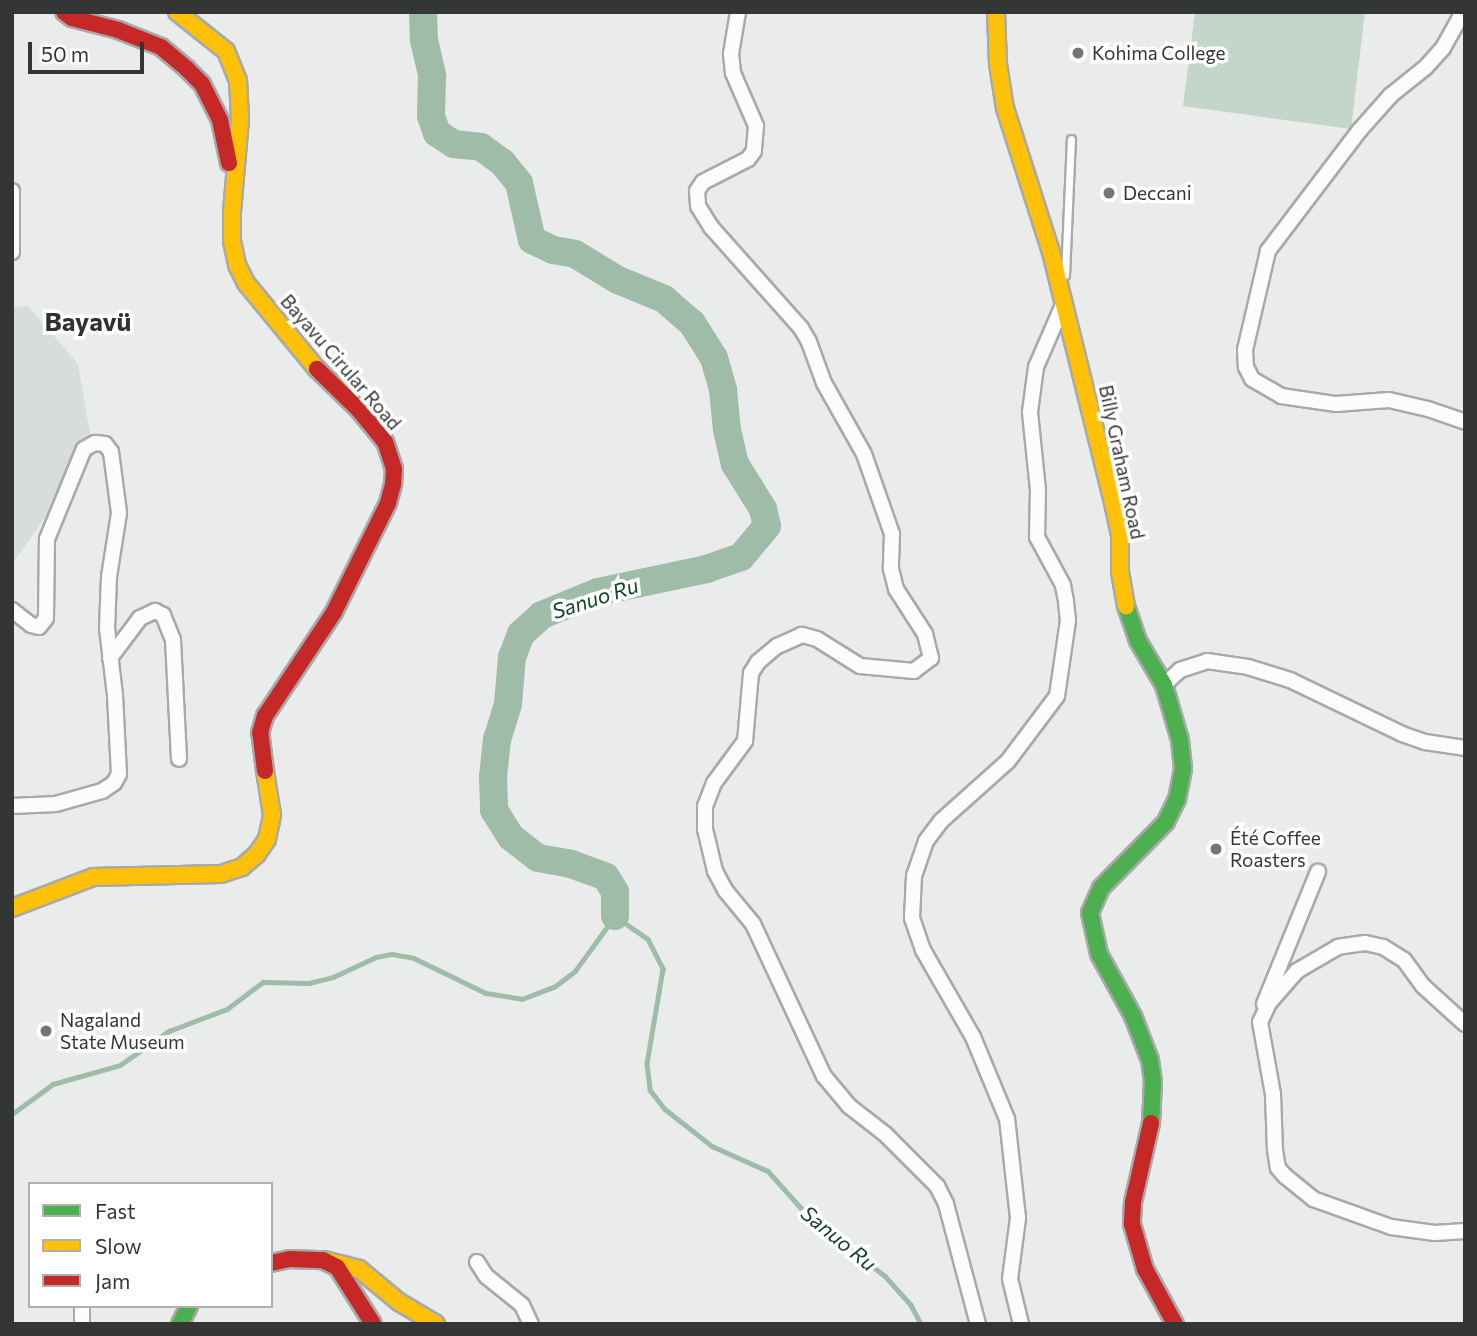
<!DOCTYPE html>
<meta charset="utf-8">
<style>
body{margin:0}
#map{position:relative;width:1477px;height:1336px;overflow:hidden;background:#e9ecea;font-family:Commissioner,sans-serif}
div>[style]{position:absolute}
.built>*{inset:0;background:#d7ded9}
.green>*{inset:0;background:#c3d6c9}
.stream>*{height:4.5px;margin:-2.25px;padding:0 2.25px;transform-origin:2.25px;border-radius:2.25px;background:#9fbca8}
.river>*{height:28px;margin:-14px;padding:0 14px;transform-origin:14px;border-radius:14px;background:#9fbca8}
.roads{filter:drop-shadow(2px 0 #a8a9a8) drop-shadow(-2px 0 #a8a9a8) drop-shadow(0 2px #a8a9a8) drop-shadow(0 -2px #a8a9a8)}
.lane>*{height:7px;margin:-3.5px;padding:0 3.5px;transform-origin:3.5px;border-radius:3.5px;background:#fcfcfc}
.street>*{height:14px;margin:-7px;padding:0 7px;transform-origin:7px;border-radius:7px;background:#fcfcfc}
.fast>*{height:16px;margin:-8px;padding:0 8px;transform-origin:8px;border-radius:8px;background:#4caf50}
.slow>*{height:16px;margin:-8px;padding:0 8px;transform-origin:8px;border-radius:8px;background:#ffc107}
.jam>*{height:16px;margin:-8px;padding:0 8px;transform-origin:8px;border-radius:8px;background:#c62828}
.dots>*{width:19px;height:19px;translate:-50% -50%;box-sizing:border-box;border:4px solid #fff;border-radius:50%}
span{translate:-50% -50%;white-space:nowrap;text-align:center;line-height:1.15;-webkit-text-stroke:7px #fff;paint-order:stroke}
.poi-label{font-size:19px;color:#343635}
.left{translate:0 -50%;text-align:left}
.street-label{font-size:19px;color:#343635}
.water-label{font-size:21px;color:#134327;font-style:italic}
.district-label{font-size:26px;color:#2e3330;font-weight:700}
.frame{position:absolute;inset:0;border:14px solid #343635;pointer-events:none}
.legend{position:absolute;left:28px;top:1182px;width:245px;height:126px;box-sizing:border-box;background:#fff;border:2px solid #aeafae;margin:0;padding:9px 12px;list-style:none;font-size:21px;color:#343635}
.legend li{display:flex;align-items:center;gap:14px;height:35px}
.legend b{width:35px;border:2px solid #aeafae}
.scale{position:absolute;left:28px;top:42px;width:116px;height:32px;box-sizing:border-box;border:4px solid #343635;border-top:0;padding-left:9px;font-size:21px;line-height:24px;white-space:nowrap;color:#343635;-webkit-text-stroke:5px #fff;paint-order:stroke}
</style>
<div id="map">
<div class="built">
<div style="clip-path:polygon(28px 306px,78px 364px,90px 434px,52px 508px,12px 564px,12px 307px)"></div>
</div>
<div class="green">
<div style="clip-path:polygon(1195px 12px,1365px 12px,1351px 129px,1183px 106px)"></div>
</div>
<div class="stream">
<div style="left:12px;top:1114px;width:51px;rotate:-36.2deg"></div>
<div style="left:53px;top:1084px;width:70px;rotate:-15.8deg"></div>
<div style="left:120px;top:1065px;width:60px;rotate:-34.8deg"></div>
<div style="left:169px;top:1031px;width:62px;rotate:-20.8deg"></div>
<div style="left:227px;top:1009px;width:45px;rotate:-36.9deg"></div>
<div style="left:263px;top:982px;width:46px;rotate:1.2deg"></div>
<div style="left:309px;top:983px;width:25px;rotate:-14deg"></div>
<div style="left:333px;top:977px;width:47px;rotate:-24.9deg"></div>
<div style="left:376px;top:957px;width:16px;rotate:-11deg"></div>
<div style="left:392px;top:954px;width:22px;rotate:10deg"></div>
<div style="left:414px;top:958px;width:80px;rotate:25.9deg"></div>
<div style="left:486px;top:993px;width:36px;rotate:9deg"></div>
<div style="left:522px;top:999px;width:34px;rotate:-21deg"></div>
<div style="left:554px;top:987px;width:26px;rotate:-37deg"></div>
<div style="left:575px;top:971px;width:68px;rotate:-54deg"></div>
<div style="left:615px;top:916px;width:40px;rotate:34.9deg"></div>
<div style="left:648px;top:939px;width:34px;rotate:63deg"></div>
<div style="left:663px;top:969px;width:96px;rotate:99.6deg"></div>
<div style="left:647px;top:1064px;width:26px;rotate:83deg"></div>
<div style="left:650px;top:1090px;width:24px;rotate:52deg"></div>
<div style="left:665px;top:1109px;width:60px;rotate:38.2deg"></div>
<div style="left:712px;top:1146px;width:61px;rotate:24.1deg"></div>
<div style="left:768px;top:1171px;width:63px;rotate:48.2deg"></div>
<div style="left:810px;top:1218px;width:95px;rotate:37.7deg"></div>
<div style="left:885px;top:1276px;width:39px;rotate:48deg"></div>
<div style="left:911px;top:1305px;width:21px;rotate:62deg"></div>
</div>
<div class="river">
<div style="left:423px;top:12px;width:28px;rotate:88deg"></div>
<div style="left:424px;top:40px;width:37px;rotate:77deg"></div>
<div style="left:432px;top:76px;width:40px;rotate:91.4deg"></div>
<div style="left:431px;top:116px;width:18px;rotate:71deg"></div>
<div style="left:437px;top:133px;width:20px;rotate:33deg"></div>
<div style="left:454px;top:144px;width:27px;rotate:6deg"></div>
<div style="left:481px;top:147px;width:26px;rotate:36deg"></div>
<div style="left:502px;top:162px;width:27px;rotate:51deg"></div>
<div style="left:519px;top:183px;width:58px;rotate:77.2deg"></div>
<div style="left:532px;top:240px;width:23px;rotate:25deg"></div>
<div style="left:553px;top:250px;width:22px;rotate:10deg"></div>
<div style="left:575px;top:254px;width:50px;rotate:31.2deg"></div>
<div style="left:618px;top:280px;width:50px;rotate:22.4deg"></div>
<div style="left:664px;top:299px;width:37px;rotate:41deg"></div>
<div style="left:692px;top:323px;width:41px;rotate:57.8deg"></div>
<div style="left:714px;top:358px;width:33px;rotate:74deg"></div>
<div style="left:723px;top:390px;width:40px;rotate:84.3deg"></div>
<div style="left:727px;top:430px;width:35px;rotate:77deg"></div>
<div style="left:735px;top:464px;width:53px;rotate:58.1deg"></div>
<div style="left:763px;top:509px;width:17px;rotate:77deg"></div>
<div style="left:767px;top:526px;width:40px;rotate:130deg"></div>
<div style="left:741px;top:557px;width:36px;rotate:161deg"></div>
<div style="left:707px;top:569px;width:111px;rotate:168.1deg"></div>
<div style="left:598px;top:592px;width:61px;rotate:157.7deg"></div>
<div style="left:542px;top:615px;width:28px;rotate:138deg"></div>
<div style="left:521px;top:634px;width:25px;rotate:111deg"></div>
<div style="left:512px;top:657px;width:47px;rotate:94.9deg"></div>
<div style="left:508px;top:704px;width:37px;rotate:107deg"></div>
<div style="left:497px;top:739px;width:38px;rotate:96deg"></div>
<div style="left:493px;top:777px;width:33px;rotate:88deg"></div>
<div style="left:494px;top:810px;width:32px;rotate:58deg"></div>
<div style="left:511px;top:837px;width:34px;rotate:38deg"></div>
<div style="left:538px;top:858px;width:34px;rotate:10deg"></div>
<div style="left:571px;top:864px;width:37px;rotate:20deg"></div>
<div style="left:606px;top:877px;width:17px;rotate:59deg"></div>
<div style="left:615px;top:892px;width:24px;rotate:90deg"></div>
</div>
<div class="roads">
<div class="lane">
<div style="left:1065px;top:275px;width:136px;rotate:-87.5deg"></div>
</div>
<div class="street">
<div style="left:738px;top:12px;width:43px;rotate:99.5deg"></div>
<div style="left:731px;top:54px;width:19px;rotate:84deg"></div>
<div style="left:733px;top:73px;width:58px;rotate:66.5deg"></div>
<div style="left:756px;top:126px;width:25px;rotate:95deg"></div>
<div style="left:754px;top:151px;width:10px;rotate:127deg"></div>
<div style="left:748px;top:159px;width:51px;rotate:152.9deg"></div>
<div style="left:703px;top:182px;width:11px;rotate:124deg"></div>
<div style="left:697px;top:191px;width:15px;rotate:86deg"></div>
<div style="left:698px;top:206px;width:25px;rotate:58deg"></div>
<div style="left:711px;top:227px;width:135px;rotate:48.3deg"></div>
<div style="left:801px;top:328px;width:16px;rotate:60deg"></div>
<div style="left:809px;top:342px;width:44px;rotate:69.9deg"></div>
<div style="left:824px;top:383px;width:81px;rotate:60.6deg"></div>
<div style="left:864px;top:454px;width:85px;rotate:70.7deg"></div>
<div style="left:892px;top:534px;width:35px;rotate:92deg"></div>
<div style="left:891px;top:569px;width:21px;rotate:76deg"></div>
<div style="left:896px;top:589px;width:54px;rotate:57.2deg"></div>
<div style="left:925px;top:634px;width:25px;rotate:76deg"></div>
<div style="left:931px;top:658px;width:21px;rotate:143deg"></div>
<div style="left:914px;top:671px;width:54px;rotate:-174.7deg"></div>
<div style="left:860px;top:666px;width:51px;rotate:-147.9deg"></div>
<div style="left:817px;top:639px;width:16px;rotate:-165deg"></div>
<div style="left:802px;top:635px;width:27px;rotate:156deg"></div>
<div style="left:777px;top:646px;width:25px;rotate:140deg"></div>
<div style="left:758px;top:662px;width:13px;rotate:122deg"></div>
<div style="left:751px;top:673px;width:68px;rotate:95deg"></div>
<div style="left:745px;top:741px;width:52px;rotate:126.4deg"></div>
<div style="left:714px;top:783px;width:25px;rotate:111deg"></div>
<div style="left:705px;top:806px;width:23px;rotate:90deg"></div>
<div style="left:705px;top:829px;width:43px;rotate:76.6deg"></div>
<div style="left:715px;top:871px;width:21px;rotate:62deg"></div>
<div style="left:725px;top:890px;width:44px;rotate:50.5deg"></div>
<div style="left:753px;top:924px;width:168px;rotate:65deg"></div>
<div style="left:824px;top:1076px;width:39px;rotate:50deg"></div>
<div style="left:849px;top:1106px;width:46px;rotate:37.9deg"></div>
<div style="left:885px;top:1134px;width:74px;rotate:45deg"></div>
<div style="left:937px;top:1186px;width:20px;rotate:63deg"></div>
<div style="left:946px;top:1204px;width:124px;rotate:75.1deg"></div>
<div style="left:1463px;top:12px;width:41px;rotate:119.1deg"></div>
<div style="left:1443px;top:48px;width:25px;rotate:132deg"></div>
<div style="left:1426px;top:67px;width:45px;rotate:141.3deg"></div>
<div style="left:1391px;top:95px;width:48px;rotate:131.6deg"></div>
<div style="left:1359px;top:131px;width:151px;rotate:127.2deg"></div>
<div style="left:1268px;top:251px;width:102px;rotate:103.1deg"></div>
<div style="left:1245px;top:350px;width:17px;rotate:87deg"></div>
<div style="left:1246px;top:367px;width:13px;rotate:63deg"></div>
<div style="left:1252px;top:379px;width:34px;rotate:30deg"></div>
<div style="left:1281px;top:396px;width:56px;rotate:8.3deg"></div>
<div style="left:1336px;top:404px;width:53px;rotate:-4.3deg"></div>
<div style="left:1389px;top:400px;width:40px;rotate:13deg"></div>
<div style="left:1428px;top:409px;width:39px;rotate:19deg"></div>
<div style="left:12px;top:191px;width:61px;rotate:90deg"></div>
<div style="left:12px;top:610px;width:24px;rotate:38deg"></div>
<div style="left:31px;top:625px;width:8px;rotate:14deg"></div>
<div style="left:39px;top:627px;width:11px;rotate:-52deg"></div>
<div style="left:46px;top:618px;width:79px;rotate:-89.3deg"></div>
<div style="left:47px;top:539px;width:97px;rotate:-67.7deg"></div>
<div style="left:84px;top:449px;width:13px;rotate:-29deg"></div>
<div style="left:95px;top:443px;width:10px;rotate:6deg"></div>
<div style="left:105px;top:444px;width:10px;rotate:53deg"></div>
<div style="left:111px;top:452px;width:62px;rotate:82.5deg"></div>
<div style="left:119px;top:513px;width:65px;rotate:98.9deg"></div>
<div style="left:109px;top:577px;width:51px;rotate:92.2deg"></div>
<div style="left:107px;top:628px;width:67px;rotate:83.2deg"></div>
<div style="left:115px;top:695px;width:79px;rotate:87.1deg"></div>
<div style="left:119px;top:774px;width:10px;rotate:119deg"></div>
<div style="left:114px;top:783px;width:14px;rotate:146deg"></div>
<div style="left:102px;top:791px;width:48px;rotate:164.2deg"></div>
<div style="left:56px;top:804px;width:44px;rotate:177.4deg"></div>
<div style="left:110px;top:658px;width:50px;rotate:-53.1deg"></div>
<div style="left:140px;top:618px;width:17px;rotate:-25deg"></div>
<div style="left:155px;top:611px;width:9px;rotate:27deg"></div>
<div style="left:163px;top:615px;width:27px;rotate:68deg"></div>
<div style="left:173px;top:640px;width:119px;rotate:87.1deg"></div>
<div style="left:1164px;top:685px;width:22px;rotate:-43deg"></div>
<div style="left:1180px;top:670px;width:28px;rotate:-18deg"></div>
<div style="left:1207px;top:661px;width:41px;rotate:8.3deg"></div>
<div style="left:1248px;top:667px;width:44px;rotate:17.2deg"></div>
<div style="left:1290px;top:680px;width:124px;rotate:25.7deg"></div>
<div style="left:1402px;top:734px;width:24px;rotate:19deg"></div>
<div style="left:1425px;top:742px;width:40px;rotate:8.5deg"></div>
<div style="left:1264px;top:1004px;width:143px;rotate:-67.8deg"></div>
<div style="left:1465px;top:1024px;width:57px;rotate:-137.9deg"></div>
<div style="left:1423px;top:986px;width:32px;rotate:-126deg"></div>
<div style="left:1404px;top:960px;width:25px;rotate:-148deg"></div>
<div style="left:1383px;top:947px;width:18px;rotate:-167deg"></div>
<div style="left:1365px;top:943px;width:27px;rotate:172deg"></div>
<div style="left:1338px;top:947px;width:48px;rotate:149.7deg"></div>
<div style="left:1297px;top:971px;width:43px;rotate:131.2deg"></div>
<div style="left:1269px;top:1003px;width:21px;rotate:115deg"></div>
<div style="left:1260px;top:1022px;width:73px;rotate:79.8deg"></div>
<div style="left:1273px;top:1094px;width:56px;rotate:88deg"></div>
<div style="left:1275px;top:1150px;width:18px;rotate:81deg"></div>
<div style="left:1278px;top:1168px;width:11px;rotate:49deg"></div>
<div style="left:1285px;top:1176px;width:36px;rotate:39deg"></div>
<div style="left:1313px;top:1199px;width:83px;rotate:19.7deg"></div>
<div style="left:1391px;top:1227px;width:44px;rotate:7.8deg"></div>
<div style="left:1435px;top:1233px;width:30px;rotate:-4deg"></div>
<div style="left:477px;top:1262px;width:17px;rotate:57deg"></div>
<div style="left:486px;top:1276px;width:46px;rotate:38.9deg"></div>
<div style="left:522px;top:1305px;width:21px;rotate:65deg"></div>
<div style="left:82px;top:1306px;width:18px;rotate:90deg"></div>
<div style="left:1021px;top:1324px;width:46px;rotate:-103.7deg"></div>
<div style="left:1010px;top:1279px;width:62px;rotate:-82.5deg"></div>
<div style="left:1018px;top:1218px;width:100px;rotate:-96.3deg"></div>
<div style="left:1007px;top:1119px;width:89px;rotate:-112.5deg"></div>
<div style="left:973px;top:1037px;width:100px;rotate:-119.9deg"></div>
<div style="left:923px;top:950px;width:34px;rotate:-109deg"></div>
<div style="left:912px;top:918px;width:42px;rotate:-87.3deg"></div>
<div style="left:914px;top:876px;width:37px;rotate:-71deg"></div>
<div style="left:926px;top:841px;width:25px;rotate:-53deg"></div>
<div style="left:941px;top:821px;width:90px;rotate:-41.8deg"></div>
<div style="left:1008px;top:761px;width:81px;rotate:-53deg"></div>
<div style="left:1057px;top:696px;width:76px;rotate:-81.7deg"></div>
<div style="left:1068px;top:621px;width:20px;rotate:-96deg"></div>
<div style="left:1066px;top:601px;width:16px;rotate:-101deg"></div>
<div style="left:1063px;top:585px;width:55px;rotate:-118.4deg"></div>
<div style="left:1037px;top:537px;width:47px;rotate:-88.8deg"></div>
<div style="left:1038px;top:490px;width:78px;rotate:-95.9deg"></div>
<div style="left:1030px;top:412px;width:45px;rotate:-82.4deg"></div>
<div style="left:1036px;top:367px;width:68px;rotate:-66.5deg"></div>
</div>
<div class="fast">
<div style="left:1126px;top:606px;width:37px;rotate:71deg"></div>
<div style="left:1138px;top:641px;width:51px;rotate:59.4deg"></div>
<div style="left:1164px;top:685px;width:57px;rotate:73.8deg"></div>
<div style="left:1180px;top:740px;width:29px;rotate:84deg"></div>
<div style="left:1183px;top:769px;width:31px;rotate:101deg"></div>
<div style="left:1177px;top:799px;width:25px;rotate:116deg"></div>
<div style="left:1166px;top:822px;width:93px;rotate:134.6deg"></div>
<div style="left:1101px;top:888px;width:27px;rotate:114deg"></div>
<div style="left:1090px;top:913px;width:42px;rotate:77.6deg"></div>
<div style="left:1099px;top:954px;width:71px;rotate:61.3deg"></div>
<div style="left:1133px;top:1016px;width:47px;rotate:68.9deg"></div>
<div style="left:1150px;top:1060px;width:21px;rotate:82deg"></div>
<div style="left:1153px;top:1081px;width:42px;rotate:92.7deg"></div>
<div style="left:180px;top:1324px;width:20px;rotate:-63deg"></div>
</div>
<div class="slow">
<div style="left:177px;top:12px;width:63px;rotate:38.5deg"></div>
<div style="left:226px;top:51px;width:31px;rotate:68deg"></div>
<div style="left:238px;top:80px;width:39px;rotate:87deg"></div>
<div style="left:240px;top:119px;width:93px;rotate:94.9deg"></div>
<div style="left:232px;top:212px;width:29px;rotate:90deg"></div>
<div style="left:232px;top:241px;width:25px;rotate:78deg"></div>
<div style="left:237px;top:265px;width:20px;rotate:63deg"></div>
<div style="left:246px;top:283px;width:112px;rotate:50.5deg"></div>
<div style="left:996px;top:12px;width:52px;rotate:87.8deg"></div>
<div style="left:998px;top:64px;width:45px;rotate:81deg"></div>
<div style="left:1005px;top:108px;width:151px;rotate:72.3deg"></div>
<div style="left:1051px;top:252px;width:263px;rotate:76.1deg"></div>
<div style="left:1114px;top:507px;width:30px;rotate:78deg"></div>
<div style="left:1120px;top:536px;width:36px;rotate:90deg"></div>
<div style="left:1120px;top:572px;width:35px;rotate:80deg"></div>
<div style="left:12px;top:908px;width:87px;rotate:-20.9deg"></div>
<div style="left:93px;top:877px;width:128px;rotate:-1.3deg"></div>
<div style="left:221px;top:874px;width:22px;rotate:-18deg"></div>
<div style="left:242px;top:867px;width:20px;rotate:-41deg"></div>
<div style="left:257px;top:854px;width:18px;rotate:-56deg"></div>
<div style="left:267px;top:839px;width:25px;rotate:-78deg"></div>
<div style="left:272px;top:815px;width:45px;rotate:-99deg"></div>
<div style="left:324px;top:1260px;width:36px;rotate:14deg"></div>
<div style="left:359px;top:1269px;width:52px;rotate:39.5deg"></div>
<div style="left:399px;top:1302px;width:43px;rotate:30.7deg"></div>
</div>
<div class="jam">
<div style="left:64px;top:12px;width:10px;rotate:37deg"></div>
<div style="left:72px;top:18px;width:48px;rotate:14.6deg"></div>
<div style="left:118px;top:30px;width:46px;rotate:21.6deg"></div>
<div style="left:161px;top:47px;width:34px;rotate:40deg"></div>
<div style="left:187px;top:69px;width:21px;rotate:45deg"></div>
<div style="left:202px;top:84px;width:40px;rotate:63.4deg"></div>
<div style="left:220px;top:120px;width:44px;rotate:78.2deg"></div>
<div style="left:265px;top:771px;width:38px;rotate:-97deg"></div>
<div style="left:260px;top:733px;width:18px;rotate:-74deg"></div>
<div style="left:265px;top:716px;width:125px;rotate:-56.4deg"></div>
<div style="left:334px;top:612px;width:122px;rotate:-63.6deg"></div>
<div style="left:388px;top:503px;width:20px;rotate:-75deg"></div>
<div style="left:393px;top:484px;width:15px;rotate:-86deg"></div>
<div style="left:394px;top:469px;width:28px;rotate:-108deg"></div>
<div style="left:385px;top:442px;width:41px;rotate:-129.1deg"></div>
<div style="left:359px;top:410px;width:59px;rotate:-135.7deg"></div>
<div style="left:1151px;top:1123px;width:81px;rotate:102.8deg"></div>
<div style="left:1133px;top:1202px;width:22px;rotate:93deg"></div>
<div style="left:1132px;top:1224px;width:47px;rotate:73.9deg"></div>
<div style="left:1145px;top:1269px;width:63px;rotate:61.4deg"></div>
<div style="left:271px;top:1263px;width:19px;rotate:-12deg"></div>
<div style="left:290px;top:1259px;width:33px;rotate:2deg"></div>
<div style="left:323px;top:1260px;width:16px;rotate:27deg"></div>
<div style="left:337px;top:1267px;width:67px;rotate:57.7deg"></div>
</div>
</div>
<div class="dots">
<div style="left:1078px;top:53px;background:#737674"></div>
<div style="left:1109px;top:193px;background:#737674"></div>
<div style="left:1216px;top:849px;background:#737674"></div>
<div style="left:46px;top:1031px;background:#737674"></div>
</div>
<div class="poi-label">
<span class="left" style="left:1092px;top:53px">Kohima College</span>
<span class="left" style="left:1123px;top:193px">Deccani</span>
<span class="left" style="left:1230px;top:849px">Été Coffee<br>Roasters</span>
<span class="left" style="left:60px;top:1031px">Nagaland<br>State Museum</span>
</div>
<div class="street-label">
<span style="left:341px;top:362px;rotate:49deg">Bayavu Cirular Road</span>
<span style="left:1122px;top:462px;rotate:78deg">Billy Graham Road</span>
</div>
<div class="water-label">
<span style="left:595px;top:598px;rotate:-18deg">Sanuo Ru</span>
<span style="left:839px;top:1238px;rotate:39deg">Sanuo Ru</span>
</div>
<div class="district-label">
<span style="left:88px;top:321px">Bayavü</span>
</div>
<div class="frame"></div>
<ul class="legend">
<li><b style="height:9px;background:#4caf50"></b>Fast</li>
<li><b style="height:9px;background:#ffc107"></b>Slow</li>
<li><b style="height:9px;background:#c62828"></b>Jam</li>
</ul>
<div class="scale">50 m</div>
</div>
